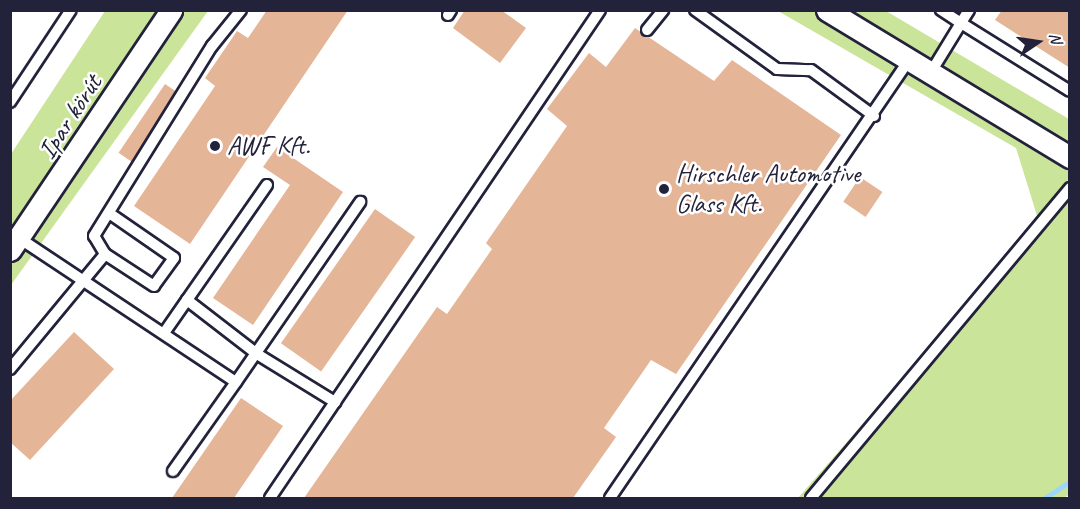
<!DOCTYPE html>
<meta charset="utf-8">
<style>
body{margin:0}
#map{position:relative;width:1080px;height:509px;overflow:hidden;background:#fff;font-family:Caveat,sans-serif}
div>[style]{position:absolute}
.green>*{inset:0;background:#cae49a}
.stream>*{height:5px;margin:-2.5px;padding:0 2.5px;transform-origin:2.5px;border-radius:2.5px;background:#9bd7fc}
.building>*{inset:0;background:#e5b597;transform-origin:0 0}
.roads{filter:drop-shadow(2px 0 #22223b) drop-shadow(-2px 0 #22223b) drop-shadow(0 2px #22223b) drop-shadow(0 -2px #22223b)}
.service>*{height:10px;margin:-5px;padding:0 5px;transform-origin:5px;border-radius:5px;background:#fff}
.minor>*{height:21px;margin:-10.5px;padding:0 10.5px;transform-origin:10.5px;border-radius:10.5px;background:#fff}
.dots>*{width:16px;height:16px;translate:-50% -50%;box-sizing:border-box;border:3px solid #fff;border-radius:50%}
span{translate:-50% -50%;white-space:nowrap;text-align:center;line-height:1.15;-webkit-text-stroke:5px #fff;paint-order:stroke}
.street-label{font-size:26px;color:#22223b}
.poi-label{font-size:26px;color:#22223b}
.left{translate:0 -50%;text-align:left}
.frame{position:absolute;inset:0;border:12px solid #22223b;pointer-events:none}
.north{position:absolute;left:1008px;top:12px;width:60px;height:60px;-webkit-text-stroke:4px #fff;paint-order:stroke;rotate:77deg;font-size:16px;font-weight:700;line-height:24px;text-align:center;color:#22223b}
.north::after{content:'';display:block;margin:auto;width:21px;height:27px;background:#22223b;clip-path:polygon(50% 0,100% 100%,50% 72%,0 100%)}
</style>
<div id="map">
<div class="green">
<div style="clip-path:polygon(105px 11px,208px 11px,11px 285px,11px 154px)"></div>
<div style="clip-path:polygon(778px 11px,886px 11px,1069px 119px,1070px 494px,1064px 498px,798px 498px,1039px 222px,1016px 148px)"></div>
</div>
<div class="stream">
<div style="left:1045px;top:498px;width:30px;rotate:-34deg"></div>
</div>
<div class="building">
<div style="clip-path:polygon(267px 10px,348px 10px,190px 244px,134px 206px,215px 86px,205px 78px,237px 31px,248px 38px)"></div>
<div style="clip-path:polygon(465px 10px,501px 10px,526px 28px,500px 63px,453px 28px)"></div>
<div style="clip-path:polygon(1002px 10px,1070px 10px,1070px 68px,995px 20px)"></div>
<div style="clip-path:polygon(635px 28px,714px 81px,732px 60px,841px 135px,676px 374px,651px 360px,604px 428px,616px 437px,573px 498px,304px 498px,437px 307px,447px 314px,492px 249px,486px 243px,567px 126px,547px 109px,589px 53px,606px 67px)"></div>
<div style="left:165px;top:84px;width:18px;height:83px;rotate:34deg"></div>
<div style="clip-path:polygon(277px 147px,343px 192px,253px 325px,213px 298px,290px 185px,263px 167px)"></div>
<div style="left:860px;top:177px;width:27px;height:30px;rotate:34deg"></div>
<div style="left:375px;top:209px;width:49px;height:164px;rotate:35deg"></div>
<div style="clip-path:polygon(74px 332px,114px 369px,30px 460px,10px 442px,10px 401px)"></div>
<div style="clip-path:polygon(241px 398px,283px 426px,234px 498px,172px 498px)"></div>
</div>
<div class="roads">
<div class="service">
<div style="left:695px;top:10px;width:101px;rotate:35.7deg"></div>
<div style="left:777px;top:69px;width:34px;rotate:2deg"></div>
<div style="left:811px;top:70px;width:78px;rotate:36.1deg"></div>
<div style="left:969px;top:10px;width:15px;rotate:122deg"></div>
<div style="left:961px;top:23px;width:128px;rotate:32deg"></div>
<div style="left:448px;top:15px;width:6px;rotate:-59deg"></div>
<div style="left:647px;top:30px;width:26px;rotate:-51deg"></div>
<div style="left:931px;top:72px;width:57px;rotate:-58.5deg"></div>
<div style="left:961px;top:23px;width:24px;rotate:-147deg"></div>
<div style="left:10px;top:102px;width:110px;rotate:-56.5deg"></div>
<div style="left:267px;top:185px;width:140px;rotate:124.8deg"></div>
<div style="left:187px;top:300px;width:88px;rotate:37.6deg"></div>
<div style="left:257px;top:354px;width:92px;rotate:31.6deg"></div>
<div style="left:109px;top:213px;width:79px;rotate:34.7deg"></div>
<div style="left:174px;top:258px;width:34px;rotate:126deg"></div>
<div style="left:154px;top:286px;width:59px;rotate:-146.9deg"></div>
<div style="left:105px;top:254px;width:21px;rotate:-121deg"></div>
<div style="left:94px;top:236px;width:224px;rotate:-58.2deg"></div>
<div style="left:212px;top:46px;width:46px;rotate:-51.1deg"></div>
<div style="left:19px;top:238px;width:260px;rotate:33.6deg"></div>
<div style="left:236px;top:382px;width:219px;rotate:-55.4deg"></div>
<div style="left:164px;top:333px;width:40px;rotate:-55.1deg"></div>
<div style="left:10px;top:369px;width:149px;rotate:-50.4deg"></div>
<div style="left:173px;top:471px;width:109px;rotate:-54.7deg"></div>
<div style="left:270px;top:498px;width:589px;rotate:-55.93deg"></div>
<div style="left:610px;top:498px;width:530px;rotate:-55.68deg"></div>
<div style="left:811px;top:498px;width:404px;rotate:-50.1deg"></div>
</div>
<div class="minor">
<div style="left:827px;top:10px;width:284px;rotate:31.2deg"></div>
<div style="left:10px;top:250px;width:289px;rotate:-56.1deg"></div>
</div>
</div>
<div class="dots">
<div style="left:215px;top:146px;background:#22223b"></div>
<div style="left:664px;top:189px;background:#22223b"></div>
</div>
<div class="street-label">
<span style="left:70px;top:117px;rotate:-57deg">Ipar körút</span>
</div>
<div class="poi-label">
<span class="left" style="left:227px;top:146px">AWF Kft.</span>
<span class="left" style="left:676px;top:189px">Hirschler Automotive<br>Glass Kft.</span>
</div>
<div class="frame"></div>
<div class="north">N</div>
</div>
